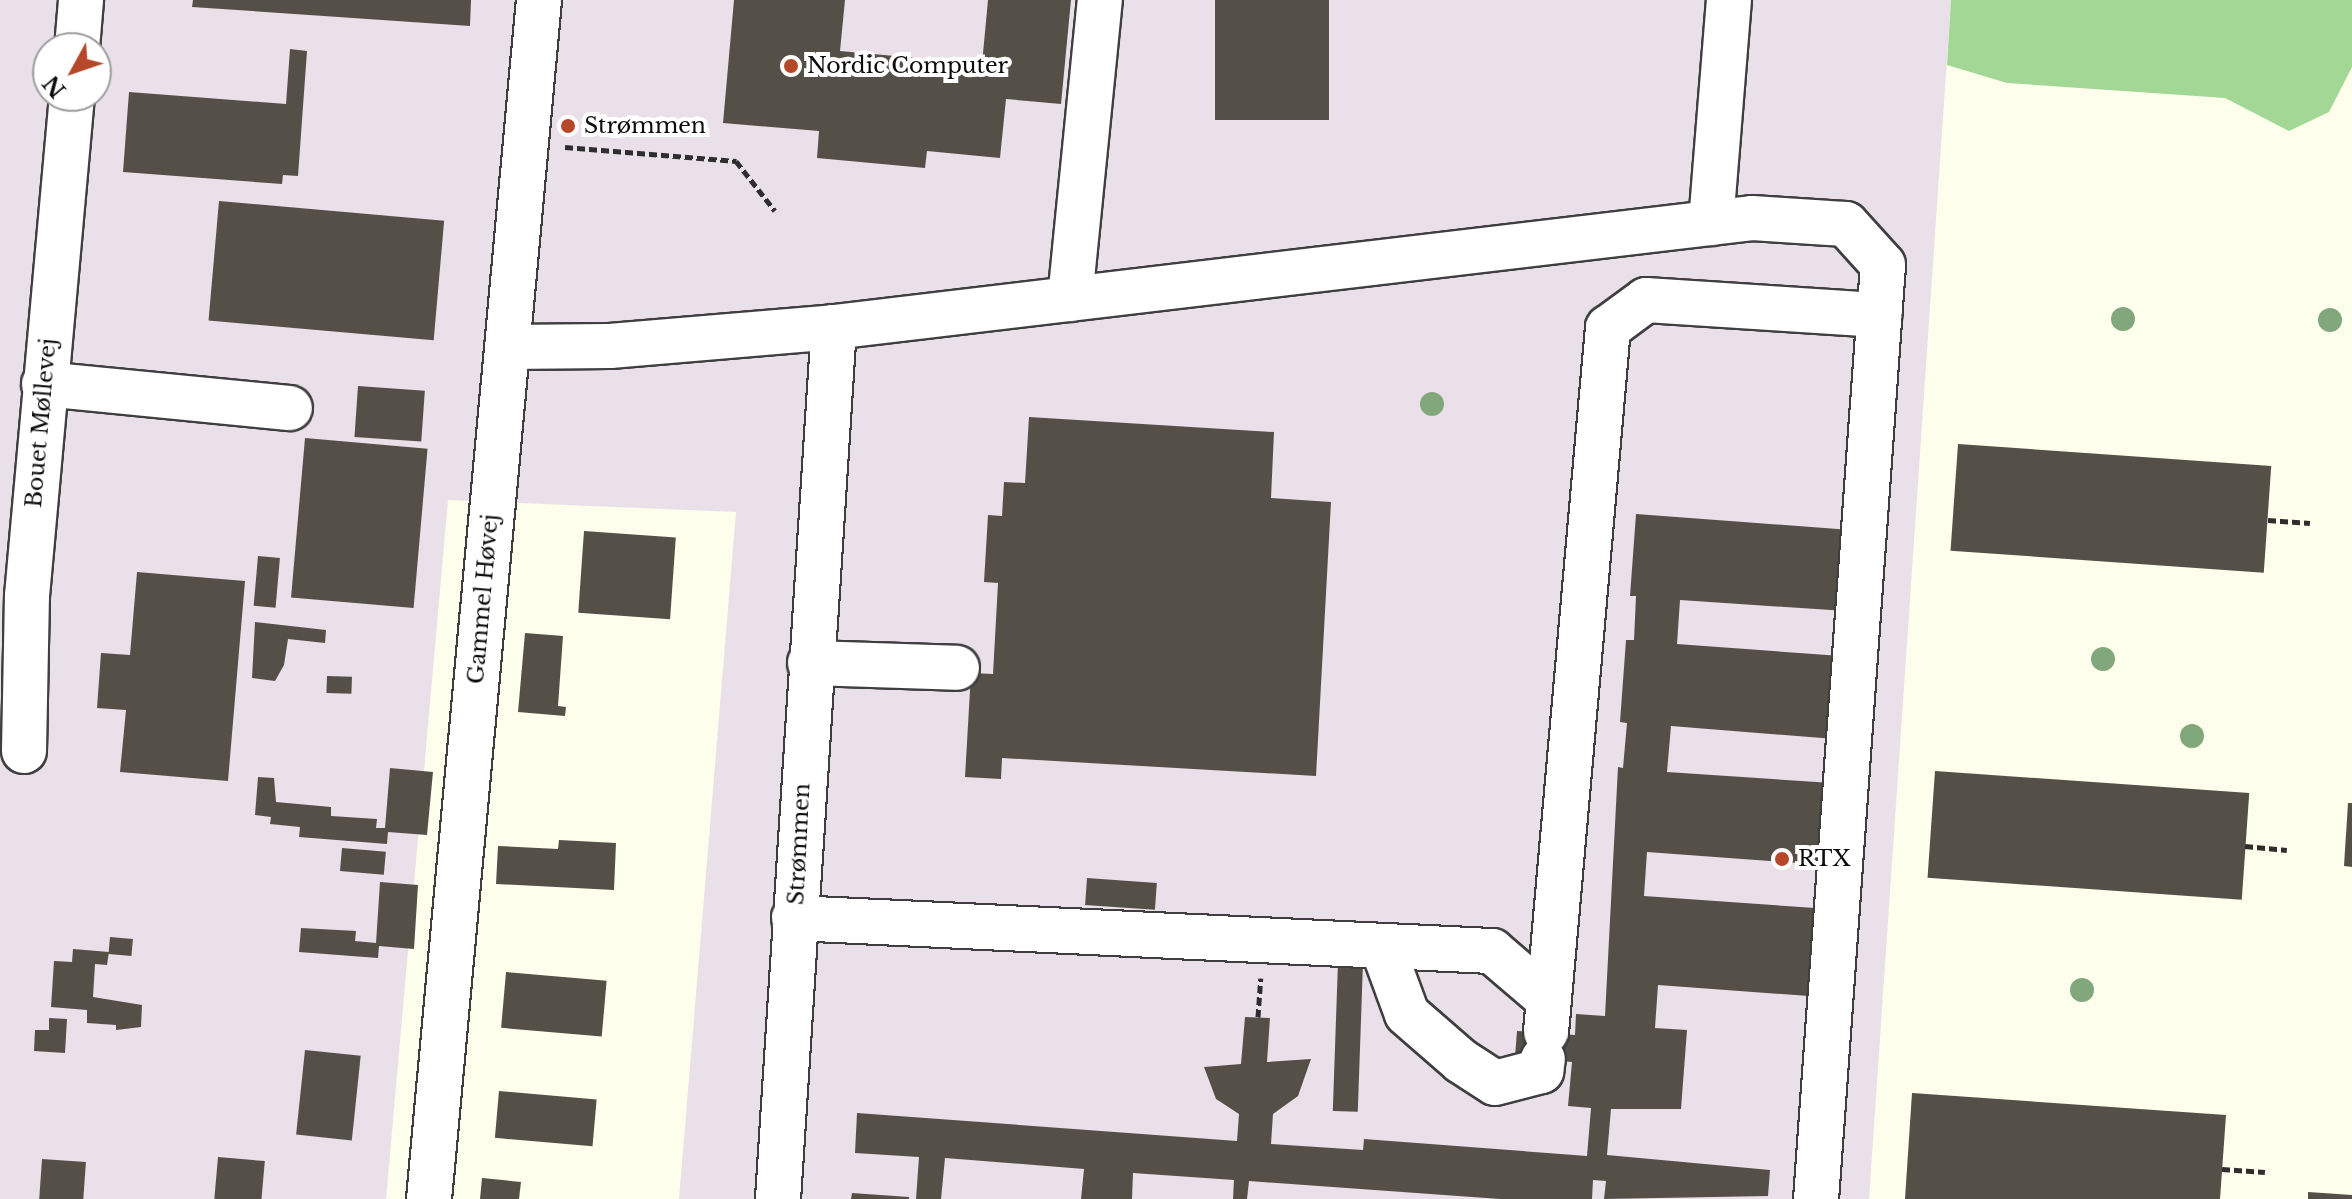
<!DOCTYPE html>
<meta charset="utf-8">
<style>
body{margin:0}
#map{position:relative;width:2352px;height:1199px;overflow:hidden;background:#fdfeeb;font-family:"Libre Baskerville",serif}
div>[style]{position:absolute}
.industrial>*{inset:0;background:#eae0e9}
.forest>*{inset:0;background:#a2d796}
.building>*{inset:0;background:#545048;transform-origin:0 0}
.path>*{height:5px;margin-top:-2.5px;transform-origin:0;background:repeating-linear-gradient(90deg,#2e2e2e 0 8px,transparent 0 12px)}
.roads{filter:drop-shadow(2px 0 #3f3f3f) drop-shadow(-2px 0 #3f3f3f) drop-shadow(0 2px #3f3f3f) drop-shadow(0 -2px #3f3f3f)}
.minor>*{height:44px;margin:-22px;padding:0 22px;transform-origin:22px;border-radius:22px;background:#fff}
.trees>*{width:24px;height:24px;margin:-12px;border-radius:50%;background:#83a77d}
.dots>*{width:22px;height:22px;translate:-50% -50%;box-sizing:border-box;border:4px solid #fff;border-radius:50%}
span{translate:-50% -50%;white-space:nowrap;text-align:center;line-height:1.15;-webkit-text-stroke:8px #fff;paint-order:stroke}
.poi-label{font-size:22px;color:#0c0c0c}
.left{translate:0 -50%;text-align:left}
.street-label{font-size:22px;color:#0c0c0c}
.north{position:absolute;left:32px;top:32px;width:80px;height:80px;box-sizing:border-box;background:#fff;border:2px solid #9e9e9e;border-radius:50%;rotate:230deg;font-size:22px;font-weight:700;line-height:32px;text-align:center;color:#0c0c0c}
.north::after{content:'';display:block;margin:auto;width:28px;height:36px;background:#b64829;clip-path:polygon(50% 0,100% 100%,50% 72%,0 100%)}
</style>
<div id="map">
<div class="industrial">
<div style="clip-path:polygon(evenodd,0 0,1951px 0,1869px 1199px,679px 1199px,736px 512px,448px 500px,386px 1199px,0 1199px,0 0,48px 48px,96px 48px,96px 96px,48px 96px,48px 48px)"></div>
</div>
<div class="forest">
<div style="clip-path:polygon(1951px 0,2352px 0,2352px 67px,2329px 112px,2289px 131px,2225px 98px,2007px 83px,1947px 65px)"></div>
</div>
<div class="building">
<div style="clip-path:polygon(193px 0,471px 0,470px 26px,192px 7px)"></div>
<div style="clip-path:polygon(734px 0,845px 0,840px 51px,982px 64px,988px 0,1071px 0,1061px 104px,1006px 99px,1000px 158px,927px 151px,925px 168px,817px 158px,819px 131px,723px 123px)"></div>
<div style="left:1215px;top:0;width:114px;height:120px"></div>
<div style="clip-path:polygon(290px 49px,307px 51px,298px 176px,283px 175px,282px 184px,123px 172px,129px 92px,286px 104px)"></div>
<div style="left:219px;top:201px;width:226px;height:120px;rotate:5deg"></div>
<div style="left:358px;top:386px;width:67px;height:51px;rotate:4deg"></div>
<div style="clip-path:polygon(1029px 417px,1274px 432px,1271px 498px,1331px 502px,1316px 776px,1002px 758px,1001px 779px,965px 777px,971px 673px,993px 674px,998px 583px,984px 582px,988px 515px,1002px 516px,1004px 482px,1025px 483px)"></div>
<div style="left:305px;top:438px;width:123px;height:160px;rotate:5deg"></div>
<div style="left:1958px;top:444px;width:314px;height:107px;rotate:4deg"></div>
<div style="clip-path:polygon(1636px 514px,1851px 530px,1846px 611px,1680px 600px,1677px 644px,1841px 656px,1835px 739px,1671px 726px,1667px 772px,1832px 783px,1826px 865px,1647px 852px,1644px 896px,1815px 908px,1809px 996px,1658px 985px,1655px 1028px,1687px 1030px,1681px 1109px,1611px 1109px,1607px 1155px,1770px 1170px,1768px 1196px,1604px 1199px,1606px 1181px,1593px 1180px,1592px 1199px,1500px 1199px,1249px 1181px,1247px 1199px,1233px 1199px,1234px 1180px,1133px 1173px,1132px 1199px,1081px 1199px,1084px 1169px,945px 1158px,941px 1199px,916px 1199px,919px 1157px,855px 1153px,857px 1113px,1237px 1141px,1239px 1114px,1216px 1099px,1204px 1067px,1241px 1064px,1245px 1017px,1270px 1018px,1267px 1062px,1311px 1059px,1298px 1096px,1273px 1114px,1271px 1144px,1363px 1150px,1364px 1139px,1587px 1156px,1591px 1108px,1568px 1106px,1572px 1062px,1515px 1057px,1517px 1031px,1575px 1035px,1576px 1014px,1605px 1016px,1618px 767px,1623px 768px,1627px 723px,1620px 722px,1626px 640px,1634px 640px,1636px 596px,1630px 596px)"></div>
<div style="left:584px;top:531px;width:92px;height:82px;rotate:4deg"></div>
<div style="left:258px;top:556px;width:22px;height:50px;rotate:5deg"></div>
<div style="clip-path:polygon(137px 572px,245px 581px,228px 781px,120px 772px,126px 710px,97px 708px,101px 653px,130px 655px)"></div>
<div style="clip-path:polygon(255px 622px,326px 630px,325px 643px,288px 639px,284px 665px,275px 681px,252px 678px)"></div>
<div style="clip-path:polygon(525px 633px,563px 636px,558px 706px,566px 707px,565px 716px,518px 712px)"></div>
<div style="left:327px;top:676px;width:25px;height:17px;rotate:2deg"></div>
<div style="clip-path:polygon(390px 768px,433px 772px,427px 835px,388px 832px,387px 844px,299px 837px,300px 827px,270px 824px,271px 817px,255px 815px,258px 777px,274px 778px,276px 802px,331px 807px,331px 816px,377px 819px,376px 828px,385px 828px)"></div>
<div style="left:1935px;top:771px;width:315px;height:107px;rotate:4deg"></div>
<div style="clip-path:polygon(2348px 803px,2352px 803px,2352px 867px,2344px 866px)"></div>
<div style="clip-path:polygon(559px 840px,616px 843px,614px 890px,496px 884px,498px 846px,558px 849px)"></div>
<div style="left:342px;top:848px;width:44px;height:23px;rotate:5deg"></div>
<div style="left:1087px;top:878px;width:70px;height:27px;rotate:4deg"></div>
<div style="clip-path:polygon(380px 882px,418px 885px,414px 949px,379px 946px,378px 958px,299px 952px,301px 928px,356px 931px,355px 941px,376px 943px)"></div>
<div style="left:110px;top:937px;width:23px;height:17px;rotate:5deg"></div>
<div style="clip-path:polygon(73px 949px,109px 952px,107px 965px,95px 964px,93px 997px,142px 1005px,141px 1027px,116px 1030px,116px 1025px,87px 1023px,87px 1010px,51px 1007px,54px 961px,72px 962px)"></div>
<div style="left:1338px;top:962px;width:25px;height:149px;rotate:2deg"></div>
<div style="left:506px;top:972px;width:101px;height:56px;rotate:5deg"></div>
<div style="clip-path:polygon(49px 1018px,67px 1019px,65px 1053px,34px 1051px,35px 1030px,49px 1030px)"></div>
<div style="left:305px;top:1050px;width:56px;height:85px;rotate:6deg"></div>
<div style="left:499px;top:1091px;width:98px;height:47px;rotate:5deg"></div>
<div style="clip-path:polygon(1912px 1093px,2226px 1115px,2220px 1199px,1905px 1199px)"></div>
<div style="left:218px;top:1157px;width:47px;height:42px;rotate:5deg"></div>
<div style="left:42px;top:1159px;width:44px;height:40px;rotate:4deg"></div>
<div style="clip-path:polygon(482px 1178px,521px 1182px,519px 1199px,480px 1199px)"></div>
<div style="clip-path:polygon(2308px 1192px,2352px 1195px,2352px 1199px,2308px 1199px)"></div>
<div style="clip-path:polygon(852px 1193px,909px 1197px,909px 1199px,851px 1199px)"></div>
</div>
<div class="path">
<div style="left:565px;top:147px;width:172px;rotate:4.7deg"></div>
<div style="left:736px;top:161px;width:63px;rotate:52deg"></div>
<div style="left:2268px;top:520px;width:42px;rotate:4.1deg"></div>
<div style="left:2245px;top:846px;width:42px;rotate:5.4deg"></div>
<div style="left:1258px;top:1017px;width:39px;rotate:-86deg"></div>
<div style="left:2222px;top:1169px;width:43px;rotate:4deg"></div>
</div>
<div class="roads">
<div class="minor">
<div style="left:77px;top:48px;width:48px;rotate:-85.2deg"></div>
<div style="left:1711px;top:223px;width:224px;rotate:-85.4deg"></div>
<div style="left:1070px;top:299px;width:301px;rotate:-84.3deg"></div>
<div style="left:507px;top:347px;width:103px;rotate:-0.6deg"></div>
<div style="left:610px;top:346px;width:225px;rotate:-4.8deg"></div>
<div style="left:834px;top:327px;width:924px;rotate:-6.77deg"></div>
<div style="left:1752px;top:218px;width:94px;rotate:3.7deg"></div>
<div style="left:1846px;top:224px;width:55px;rotate:47.9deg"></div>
<div style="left:1883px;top:265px;width:936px;rotate:94.1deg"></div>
<div style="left:44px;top:384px;width:247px;rotate:5.6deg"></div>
<div style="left:810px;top:663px;width:147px;rotate:1.9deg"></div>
<div style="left:24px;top:751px;width:155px;rotate:-88.9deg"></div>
<div style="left:27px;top:596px;width:502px;rotate:-84.86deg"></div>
<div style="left:794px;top:918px;width:699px;rotate:2.71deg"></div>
<div style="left:1492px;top:951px;width:74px;rotate:40.6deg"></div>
<div style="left:1382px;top:946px;width:72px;rotate:69.8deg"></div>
<div style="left:1407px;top:1014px;width:72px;rotate:41deg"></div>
<div style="left:1461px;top:1061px;width:40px;rotate:32.9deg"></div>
<div style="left:1495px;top:1083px;width:48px;rotate:-14.6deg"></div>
<div style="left:1541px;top:1071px;width:12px;rotate:-81deg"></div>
<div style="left:1546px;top:1032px;width:707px;rotate:-84.97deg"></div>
<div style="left:1608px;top:328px;width:47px;rotate:-36.4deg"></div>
<div style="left:1646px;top:300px;width:234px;rotate:3.7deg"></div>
<div style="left:429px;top:1199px;width:1204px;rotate:-84.76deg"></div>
<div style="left:778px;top:1199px;width:874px;rotate:-86.33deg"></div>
</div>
</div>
<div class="trees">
<div style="left:2123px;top:319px"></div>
<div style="left:2330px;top:320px"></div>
<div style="left:1432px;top:404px"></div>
<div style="left:2103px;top:659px"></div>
<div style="left:2192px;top:736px"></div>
<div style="left:2082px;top:990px"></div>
</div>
<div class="dots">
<div style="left:791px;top:66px;background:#b64829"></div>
<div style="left:568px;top:126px;background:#b64829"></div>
<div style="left:1782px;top:859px;background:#b64829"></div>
</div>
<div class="poi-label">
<span class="left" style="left:807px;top:66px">Nordic Computer</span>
<span class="left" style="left:584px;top:126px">Strømmen</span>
<span class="left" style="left:1798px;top:859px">RTX</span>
</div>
<div class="street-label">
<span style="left:41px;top:423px;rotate:-85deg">Bouet Møllevej</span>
<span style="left:483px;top:599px;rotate:-85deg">Gammel Høvej</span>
<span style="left:799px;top:844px;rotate:-87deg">Strømmen</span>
</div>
<div class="north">N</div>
</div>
